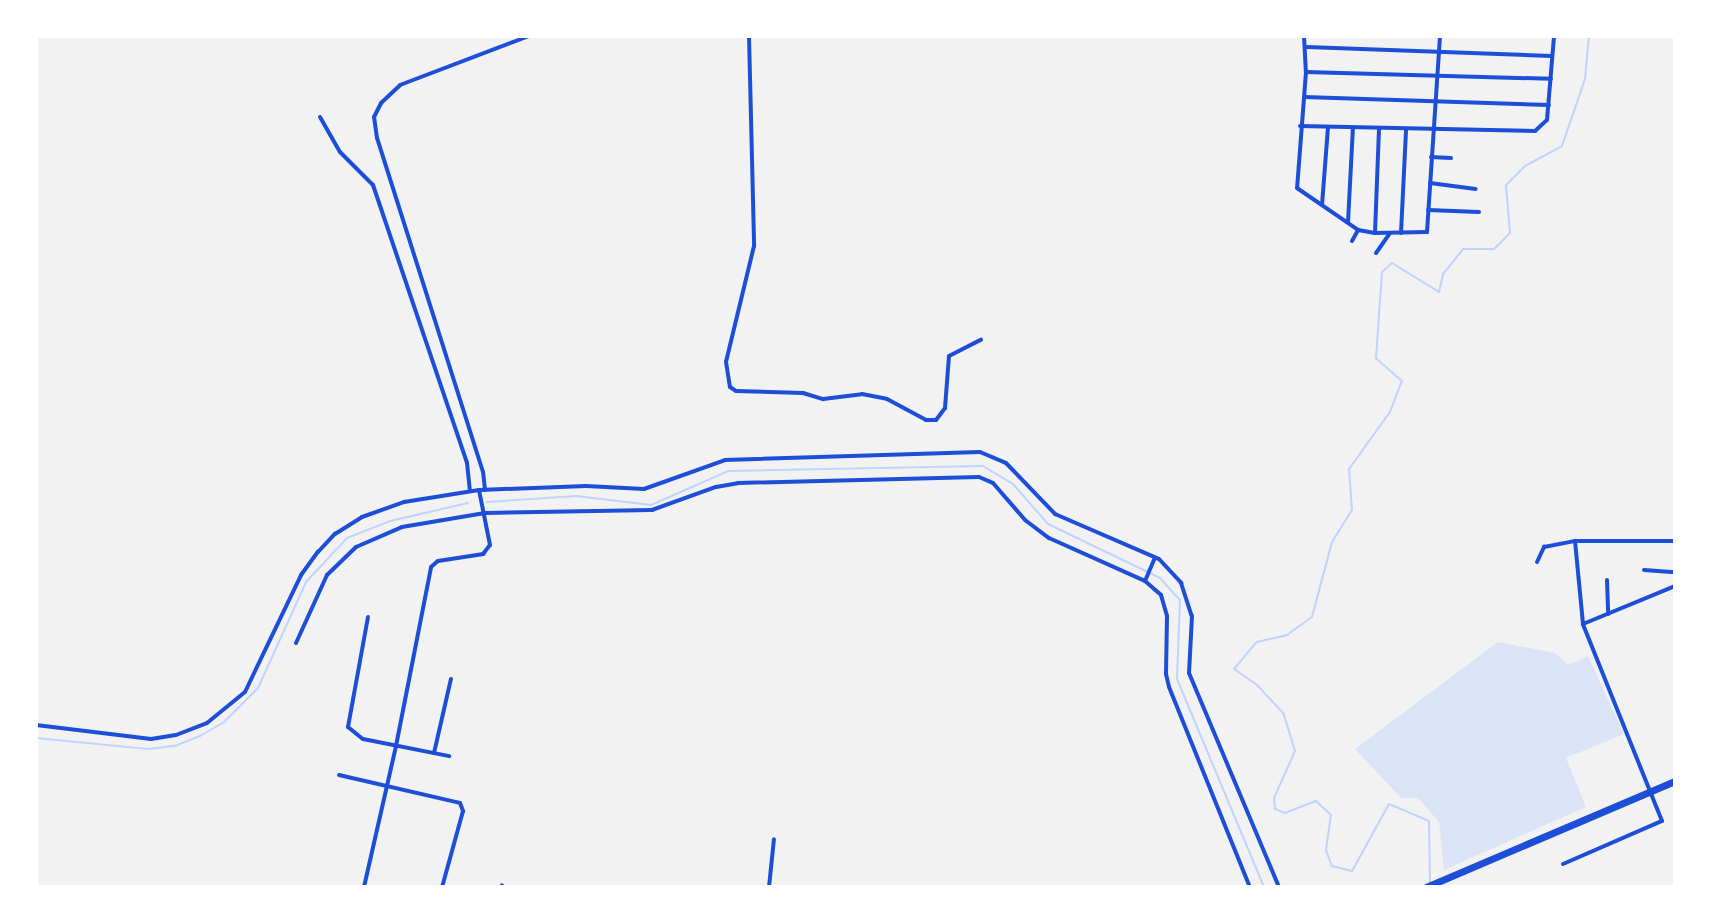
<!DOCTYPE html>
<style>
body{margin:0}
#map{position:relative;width:1711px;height:923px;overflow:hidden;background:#f2f2f2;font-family:"DM Sans",sans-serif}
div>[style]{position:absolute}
.green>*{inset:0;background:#dbe4f7}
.stream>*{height:2px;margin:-1px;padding:0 1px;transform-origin:1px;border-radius:1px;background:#bfd3fe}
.minor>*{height:4px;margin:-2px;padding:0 2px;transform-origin:2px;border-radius:2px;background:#1d4ed8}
.trunk>*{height:7px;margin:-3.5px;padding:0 3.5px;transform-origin:3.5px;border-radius:3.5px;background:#1d4ed8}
span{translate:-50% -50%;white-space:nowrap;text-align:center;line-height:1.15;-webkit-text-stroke:5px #fff;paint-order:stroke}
.frame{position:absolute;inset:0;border:38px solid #fff;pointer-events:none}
</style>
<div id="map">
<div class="green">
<div style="clip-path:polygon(1498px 642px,1555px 653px,1568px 665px,1588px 656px,1624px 734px,1566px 758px,1586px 807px,1444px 870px,1439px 822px,1418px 798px,1401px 798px,1355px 749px)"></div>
</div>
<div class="stream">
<div style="left:487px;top:502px;width:89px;rotate:-3.9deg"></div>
<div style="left:576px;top:496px;width:76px;rotate:6.8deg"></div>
<div style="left:651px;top:505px;width:84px;rotate:-23.8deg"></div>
<div style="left:728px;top:471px;width:255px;rotate:-1.1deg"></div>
<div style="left:983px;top:466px;width:35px;rotate:31deg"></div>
<div style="left:1013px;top:484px;width:53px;rotate:48.8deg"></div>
<div style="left:1048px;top:524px;width:124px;rotate:25.7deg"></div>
<div style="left:1160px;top:578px;width:30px;rotate:48deg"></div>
<div style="left:1180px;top:600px;width:79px;rotate:92.2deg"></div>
<div style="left:1177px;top:679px;width:225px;rotate:67.3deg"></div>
<div style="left:36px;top:738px;width:114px;rotate:5.6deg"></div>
<div style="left:149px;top:749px;width:26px;rotate:-7deg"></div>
<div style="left:175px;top:746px;width:27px;rotate:-22deg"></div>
<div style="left:200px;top:736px;width:28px;rotate:-30deg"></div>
<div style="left:224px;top:722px;width:48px;rotate:-45deg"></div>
<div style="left:258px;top:688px;width:116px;rotate:-65.6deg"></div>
<div style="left:306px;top:582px;width:60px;rotate:-47deg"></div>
<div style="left:347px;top:538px;width:46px;rotate:-21.6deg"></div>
<div style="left:390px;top:521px;width:80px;rotate:-13deg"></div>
<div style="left:1430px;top:884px;width:63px;rotate:-90.9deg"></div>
<div style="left:1429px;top:821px;width:43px;rotate:-157deg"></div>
<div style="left:1389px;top:804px;width:77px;rotate:118.9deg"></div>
<div style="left:1352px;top:871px;width:21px;rotate:-166deg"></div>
<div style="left:1332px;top:866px;width:17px;rotate:-111deg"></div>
<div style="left:1326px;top:850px;width:35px;rotate:-82deg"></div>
<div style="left:1331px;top:815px;width:21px;rotate:-137deg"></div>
<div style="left:1316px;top:801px;width:33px;rotate:159deg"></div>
<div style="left:1285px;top:813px;width:11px;rotate:-158deg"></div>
<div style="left:1275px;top:809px;width:11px;rotate:-95deg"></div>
<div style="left:1274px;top:798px;width:51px;rotate:-65.9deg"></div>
<div style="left:1295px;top:751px;width:39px;rotate:-107deg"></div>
<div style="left:1284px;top:714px;width:40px;rotate:-133deg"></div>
<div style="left:1257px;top:685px;width:28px;rotate:-145deg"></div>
<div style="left:1234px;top:669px;width:35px;rotate:-50deg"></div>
<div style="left:1257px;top:642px;width:31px;rotate:-13deg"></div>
<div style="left:1287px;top:635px;width:31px;rotate:-36deg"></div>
<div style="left:1312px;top:617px;width:78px;rotate:-75.1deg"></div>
<div style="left:1332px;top:542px;width:38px;rotate:-58deg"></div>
<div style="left:1352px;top:510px;width:41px;rotate:-94.2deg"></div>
<div style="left:1349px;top:469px;width:70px;rotate:-54.3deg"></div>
<div style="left:1390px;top:412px;width:33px;rotate:-69deg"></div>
<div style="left:1402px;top:381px;width:35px;rotate:-139deg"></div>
<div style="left:1376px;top:358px;width:86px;rotate:-86deg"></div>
<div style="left:1382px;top:272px;width:13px;rotate:-42deg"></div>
<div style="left:1392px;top:263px;width:55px;rotate:31.7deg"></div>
<div style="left:1439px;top:292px;width:18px;rotate:-77deg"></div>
<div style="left:1443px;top:274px;width:32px;rotate:-51deg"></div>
<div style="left:1463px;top:249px;width:31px"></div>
<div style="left:1494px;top:249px;width:23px;rotate:-45deg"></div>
<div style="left:1510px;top:233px;width:48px;rotate:-94.8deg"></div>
<div style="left:1506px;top:185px;width:27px;rotate:-45deg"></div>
<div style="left:1525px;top:166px;width:42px;rotate:-28.4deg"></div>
<div style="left:1562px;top:146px;width:71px;rotate:-71.1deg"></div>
<div style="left:1585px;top:79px;width:43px;rotate:-84.7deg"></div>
</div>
<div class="minor">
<div style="left:749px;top:36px;width:210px;rotate:88.6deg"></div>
<div style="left:754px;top:246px;width:119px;rotate:103.6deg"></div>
<div style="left:726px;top:362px;width:25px;rotate:81deg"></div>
<div style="left:730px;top:387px;width:7px;rotate:34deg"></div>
<div style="left:736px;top:391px;width:67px;rotate:1.7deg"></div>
<div style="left:803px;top:393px;width:21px;rotate:17deg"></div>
<div style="left:823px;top:399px;width:39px;rotate:-7deg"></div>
<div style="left:862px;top:394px;width:25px;rotate:11deg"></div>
<div style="left:887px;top:399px;width:44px;rotate:28.3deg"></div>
<div style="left:926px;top:420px;width:10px"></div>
<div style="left:936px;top:420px;width:15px;rotate:-53deg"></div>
<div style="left:945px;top:408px;width:52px;rotate:-85.6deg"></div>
<div style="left:949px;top:356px;width:36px;rotate:-27deg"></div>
<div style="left:1304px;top:36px;width:36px;rotate:87deg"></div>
<div style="left:1306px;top:72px;width:116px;rotate:94.4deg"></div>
<div style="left:1297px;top:188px;width:74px;rotate:34.5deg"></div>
<div style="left:1358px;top:230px;width:17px;rotate:10deg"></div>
<div style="left:1375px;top:233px;width:52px;rotate:-1.1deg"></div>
<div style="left:1427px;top:232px;width:196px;rotate:-86.2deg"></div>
<div style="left:1307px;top:47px;width:245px;rotate:2.1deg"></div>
<div style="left:1306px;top:72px;width:245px;rotate:1.6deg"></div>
<div style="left:1304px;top:97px;width:245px;rotate:1.9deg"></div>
<div style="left:320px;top:117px;width:40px;rotate:60.3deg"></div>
<div style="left:340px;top:152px;width:47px;rotate:45deg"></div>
<div style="left:373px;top:185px;width:293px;rotate:71.3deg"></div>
<div style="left:467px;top:463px;width:28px;rotate:84deg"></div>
<div style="left:1300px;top:126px;width:235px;rotate:1.2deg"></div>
<div style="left:1535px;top:131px;width:16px;rotate:-43deg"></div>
<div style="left:1547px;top:120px;width:84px;rotate:-85.2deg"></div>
<div style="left:1431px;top:157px;width:20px;rotate:3deg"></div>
<div style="left:1430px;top:183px;width:46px;rotate:7.4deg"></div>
<div style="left:1322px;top:205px;width:78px;rotate:-85.6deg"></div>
<div style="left:1428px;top:210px;width:51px;rotate:2.2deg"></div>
<div style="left:1348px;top:222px;width:94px;rotate:-87deg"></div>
<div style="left:1375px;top:233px;width:104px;rotate:-87.8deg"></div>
<div style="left:1401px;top:233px;width:103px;rotate:-87.2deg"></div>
<div style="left:1352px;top:241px;width:13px;rotate:-61deg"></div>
<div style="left:1376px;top:253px;width:24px;rotate:-55deg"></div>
<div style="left:485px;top:490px;width:18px;rotate:-96deg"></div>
<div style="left:483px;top:472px;width:350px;rotate:-107.6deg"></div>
<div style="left:377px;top:138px;width:21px;rotate:-98deg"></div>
<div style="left:374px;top:117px;width:16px;rotate:-63deg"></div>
<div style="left:381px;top:103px;width:26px;rotate:-43deg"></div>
<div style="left:400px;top:85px;width:138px;rotate:-20.8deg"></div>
<div style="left:1537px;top:562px;width:17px;rotate:-65deg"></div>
<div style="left:1544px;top:547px;width:32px;rotate:-11deg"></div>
<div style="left:1644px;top:570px;width:31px;rotate:4deg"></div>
<div style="left:1607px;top:580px;width:34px;rotate:88deg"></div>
<div style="left:1145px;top:581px;width:25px;rotate:-67deg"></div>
<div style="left:368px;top:617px;width:112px;rotate:100.3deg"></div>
<div style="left:348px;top:727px;width:19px;rotate:39deg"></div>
<div style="left:363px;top:739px;width:88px;rotate:11.2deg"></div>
<div style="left:1583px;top:624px;width:83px;rotate:-95.5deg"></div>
<div style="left:1575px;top:541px;width:100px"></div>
<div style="left:296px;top:643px;width:75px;rotate:-65.5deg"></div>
<div style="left:327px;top:575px;width:40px;rotate:-44deg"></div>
<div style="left:356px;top:547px;width:50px;rotate:-23.5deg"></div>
<div style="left:402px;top:527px;width:84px;rotate:-9.6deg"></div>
<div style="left:485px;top:513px;width:167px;rotate:-1deg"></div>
<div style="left:652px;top:510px;width:68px;rotate:-19.8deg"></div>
<div style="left:716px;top:487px;width:22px;rotate:-10deg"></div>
<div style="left:738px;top:483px;width:241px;rotate:-1.4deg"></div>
<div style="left:979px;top:477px;width:15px;rotate:23deg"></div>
<div style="left:993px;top:483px;width:49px;rotate:49.1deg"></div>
<div style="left:1025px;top:520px;width:30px;rotate:37deg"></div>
<div style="left:1049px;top:538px;width:105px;rotate:24.1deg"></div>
<div style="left:1145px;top:581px;width:21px;rotate:41deg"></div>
<div style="left:1161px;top:595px;width:22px;rotate:74deg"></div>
<div style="left:1167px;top:616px;width:58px;rotate:91deg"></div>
<div style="left:1166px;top:674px;width:13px;rotate:77deg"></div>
<div style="left:1169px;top:687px;width:216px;rotate:68deg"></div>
<div style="left:36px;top:725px;width:116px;rotate:6.9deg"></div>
<div style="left:151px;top:739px;width:25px;rotate:-9deg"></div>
<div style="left:176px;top:735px;width:33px;rotate:-21deg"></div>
<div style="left:207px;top:723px;width:49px;rotate:-39.2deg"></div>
<div style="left:245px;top:692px;width:130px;rotate:-64.4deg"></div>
<div style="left:301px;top:575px;width:29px;rotate:-54deg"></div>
<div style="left:318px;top:552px;width:25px;rotate:-47deg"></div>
<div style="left:335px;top:534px;width:32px;rotate:-32deg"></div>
<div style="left:362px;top:517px;width:45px;rotate:-19.7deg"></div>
<div style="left:404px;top:502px;width:76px;rotate:-9.1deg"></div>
<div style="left:479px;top:490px;width:107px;rotate:-2.1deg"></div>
<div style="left:586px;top:486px;width:58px;rotate:3deg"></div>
<div style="left:644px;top:489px;width:86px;rotate:-19.7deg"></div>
<div style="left:725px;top:460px;width:255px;rotate:-1.8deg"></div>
<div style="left:980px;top:452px;width:28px;rotate:23deg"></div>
<div style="left:1006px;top:463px;width:71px;rotate:46.1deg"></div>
<div style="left:1055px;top:514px;width:113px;rotate:23.4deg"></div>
<div style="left:1159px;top:559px;width:33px;rotate:47deg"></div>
<div style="left:1181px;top:583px;width:35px;rotate:72deg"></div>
<div style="left:1192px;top:616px;width:57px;rotate:93deg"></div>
<div style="left:1189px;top:673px;width:232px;rotate:67.2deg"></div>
<div style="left:434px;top:753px;width:76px;rotate:-77.1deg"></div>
<div style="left:339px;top:775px;width:124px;rotate:13deg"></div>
<div style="left:460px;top:803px;width:9px;rotate:69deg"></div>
<div style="left:463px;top:811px;width:79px;rotate:105.4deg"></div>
<div style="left:1563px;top:864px;width:108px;rotate:-23.5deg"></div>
<div style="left:1662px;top:821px;width:212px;rotate:-111.9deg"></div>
<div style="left:1583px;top:624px;width:100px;rotate:-22.4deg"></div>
<div style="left:364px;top:887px;width:145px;rotate:-77.2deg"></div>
<div style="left:396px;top:746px;width:182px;rotate:-78.9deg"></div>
<div style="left:431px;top:567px;width:9px;rotate:-41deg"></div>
<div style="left:438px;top:561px;width:46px;rotate:-8.8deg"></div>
<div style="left:483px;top:554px;width:11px;rotate:-52deg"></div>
<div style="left:490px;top:545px;width:56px;rotate:-101.3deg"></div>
<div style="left:501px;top:887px;width:2px;rotate:-63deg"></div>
<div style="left:769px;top:887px;width:48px;rotate:-84.1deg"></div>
</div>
<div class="trunk">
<div style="left:1426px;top:887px;width:271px;rotate:-23.1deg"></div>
</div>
<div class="frame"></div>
</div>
